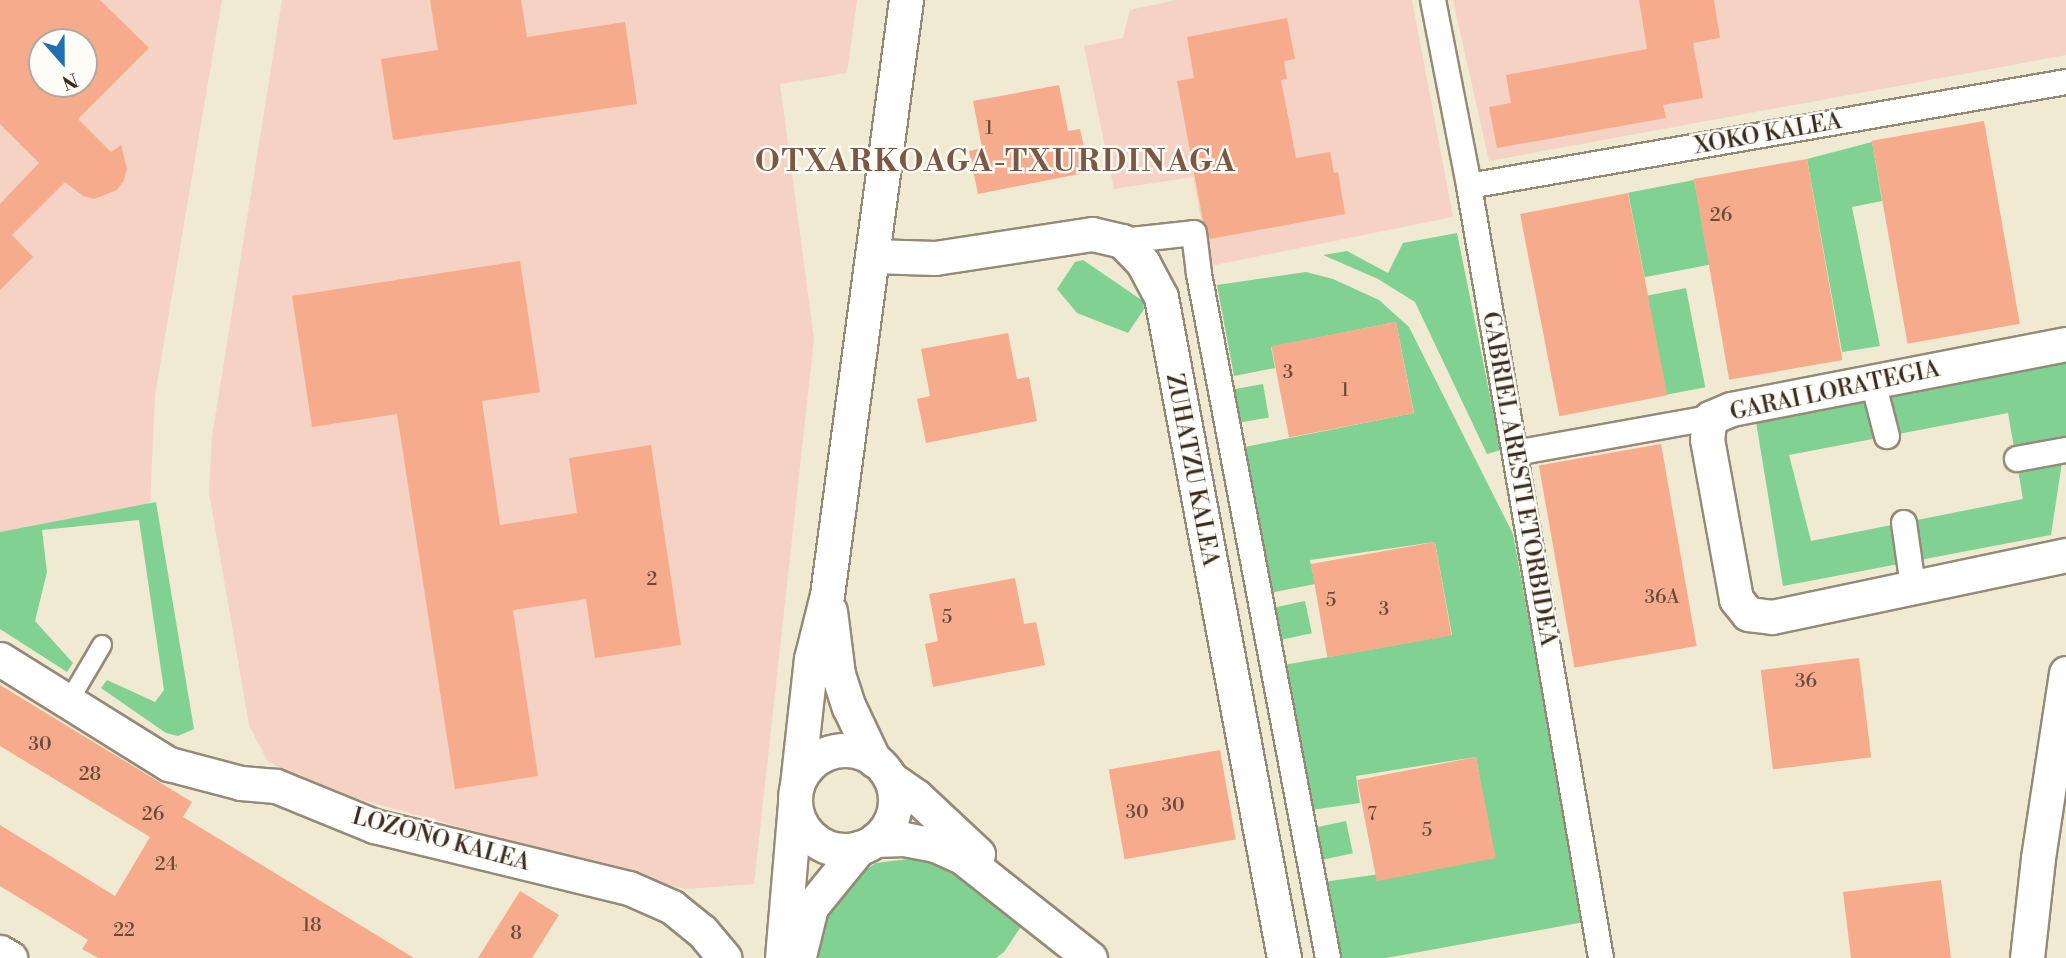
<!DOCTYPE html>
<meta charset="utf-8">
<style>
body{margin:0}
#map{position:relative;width:2066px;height:958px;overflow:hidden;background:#efead1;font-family:"Libre Bodoni",serif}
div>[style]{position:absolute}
.built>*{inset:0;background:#f5d2c3}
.green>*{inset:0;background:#80d192;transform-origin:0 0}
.building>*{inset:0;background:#f6ac8c;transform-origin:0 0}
.roads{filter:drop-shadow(2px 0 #958a78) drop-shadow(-2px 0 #958a78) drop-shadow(0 2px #958a78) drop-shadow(0 -2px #958a78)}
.service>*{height:18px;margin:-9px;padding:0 9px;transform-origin:9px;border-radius:9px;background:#fff}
.pedestrian>*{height:24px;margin:-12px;padding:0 12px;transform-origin:12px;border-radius:12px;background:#fff}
.minor>*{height:33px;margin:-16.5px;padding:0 16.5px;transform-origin:16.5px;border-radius:16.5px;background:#fff}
.minor>.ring{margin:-16.5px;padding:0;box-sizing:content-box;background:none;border:33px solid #fff;border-radius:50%}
span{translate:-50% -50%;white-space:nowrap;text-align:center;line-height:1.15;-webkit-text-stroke:5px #fdfcf7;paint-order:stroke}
.number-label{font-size:19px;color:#6a4a3a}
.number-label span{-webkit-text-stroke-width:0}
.street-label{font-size:23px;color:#3b2a1e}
.district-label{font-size:30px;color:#7c5844;font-weight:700;letter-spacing:2px}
.north{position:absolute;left:28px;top:28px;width:70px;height:70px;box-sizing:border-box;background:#fdfcf7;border:2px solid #afa8a0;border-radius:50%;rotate:159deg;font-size:19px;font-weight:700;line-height:28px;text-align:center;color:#3b2a1e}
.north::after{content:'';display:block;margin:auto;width:24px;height:32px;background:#1f6fb2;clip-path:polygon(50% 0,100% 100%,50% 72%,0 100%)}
</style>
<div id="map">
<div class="built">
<div style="clip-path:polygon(evenodd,0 0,222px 0,155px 395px,150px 505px,0 532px,0 0,42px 42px,84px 42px,84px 84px,42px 84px,42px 42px)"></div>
<div style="clip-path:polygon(282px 0,857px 0,847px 73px,780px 84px,814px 339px,754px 884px,685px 889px,305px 784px,267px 760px,249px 725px,209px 492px,212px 437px)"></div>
<div style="clip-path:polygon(1176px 0,1412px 0,1453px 217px,1210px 266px,1193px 177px,1114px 189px,1084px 46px,1123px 38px,1130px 10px)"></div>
<div style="clip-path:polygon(1453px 0,2066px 0,2066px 55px,1489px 161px)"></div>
</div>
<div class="green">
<div style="clip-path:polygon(1872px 142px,1882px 201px,1852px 207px,1880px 346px,1842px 352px,1807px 159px)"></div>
<div style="left:1694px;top:180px;width:86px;height:67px;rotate:79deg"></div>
<div style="clip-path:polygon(1457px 233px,1501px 450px,1487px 454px,1415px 302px,1378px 279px,1323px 255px,1347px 251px,1388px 273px,1403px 243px)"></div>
<div style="clip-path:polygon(1083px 260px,1143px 301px,1144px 309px,1128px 333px,1077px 313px,1057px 289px,1075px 262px)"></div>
<div style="clip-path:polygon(1306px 272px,1333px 279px,1379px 300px,1409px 327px,1513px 534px,1584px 922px,1386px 958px,1339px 958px,1323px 882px,1494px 858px,1476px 757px,1356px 776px,1360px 803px,1311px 810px,1284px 665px,1452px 635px,1435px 542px,1310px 560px,1315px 584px,1270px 593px,1245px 447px,1414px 413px,1396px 322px,1271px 347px,1275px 368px,1234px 376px,1217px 285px)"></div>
<div style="left:1686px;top:288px;width:101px;height:40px;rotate:79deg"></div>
<div style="clip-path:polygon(evenodd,2066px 359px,2066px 436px,2051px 535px,1783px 586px,1756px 422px,2066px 359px,2008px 413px,2023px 499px,1811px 541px,1789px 455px,2008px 413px)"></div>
<div style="left:1263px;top:384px;width:34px;height:31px;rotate:80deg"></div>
<div style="clip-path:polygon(156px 502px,194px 729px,178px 736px,166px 733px,101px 688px,107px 680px,155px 702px,164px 690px,139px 520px,42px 530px,47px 572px,35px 621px,73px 663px,67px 672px,0 629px,0 532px)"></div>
<div style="left:1305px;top:601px;width:33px;height:30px;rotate:78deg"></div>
<div style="left:1346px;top:821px;width:33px;height:31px;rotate:78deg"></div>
<div style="clip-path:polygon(908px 859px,941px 860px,1022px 925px,1004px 952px,996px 958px,816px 958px,824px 918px,843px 886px,876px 863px)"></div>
</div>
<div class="building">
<div style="clip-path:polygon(evenodd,0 0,100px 0,149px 48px,78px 119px,111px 152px,121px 145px,127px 169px,124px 180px,117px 190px,94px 199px,83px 196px,65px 182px,12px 235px,33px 257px,0 290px,0 204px,39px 163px,0 124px,0 0,42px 42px,84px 42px,84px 84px,42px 84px,42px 42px)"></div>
<div style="clip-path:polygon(430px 0,521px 0,527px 37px,625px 22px,637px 104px,393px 140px,381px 59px,438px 50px)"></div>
<div style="clip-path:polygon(1639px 0,1714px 0,1720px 38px,1693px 43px,1703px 98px,1663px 105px,1666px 118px,1497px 148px,1489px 107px,1511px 103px,1506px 75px,1647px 49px)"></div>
<div style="clip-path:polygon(1287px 18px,1295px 59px,1284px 61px,1287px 79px,1281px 80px,1296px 158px,1330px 152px,1334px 173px,1338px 172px,1345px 214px,1210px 239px,1203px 221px,1177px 81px,1194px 78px,1187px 37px)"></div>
<div style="clip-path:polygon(1059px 85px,1068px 131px,1080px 129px,1089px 172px,978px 194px,969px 151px,982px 148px,973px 101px)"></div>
<div style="left:1984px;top:121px;width:206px;height:114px;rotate:80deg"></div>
<div style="left:1807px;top:159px;width:204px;height:115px;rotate:80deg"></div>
<div style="left:1628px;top:193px;width:206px;height:110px;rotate:79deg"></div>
<div style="clip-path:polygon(520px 261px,540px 392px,482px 401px,500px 525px,577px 513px,569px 458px,651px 445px,681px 645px,595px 658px,586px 599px,513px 610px,538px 776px,455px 789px,397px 414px,312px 427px,292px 296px)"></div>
<div style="left:1396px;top:322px;width:93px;height:127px;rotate:79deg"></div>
<div style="clip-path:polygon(1008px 333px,1017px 379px,1029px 377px,1037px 421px,926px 443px,917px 399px,930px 396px,921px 349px)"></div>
<div style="left:1661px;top:444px;width:205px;height:124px;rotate:80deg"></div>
<div style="left:1435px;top:542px;width:95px;height:126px;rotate:80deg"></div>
<div style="clip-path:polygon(1015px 578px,1024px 624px,1036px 622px,1045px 665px,933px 687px,925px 644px,938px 641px,929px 594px)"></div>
<div style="left:1859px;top:658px;width:100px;height:99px;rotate:83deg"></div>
<div style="clip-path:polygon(0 685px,192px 802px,183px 817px,414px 958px,98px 958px,82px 949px,88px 940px,0 886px,0 825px,115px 896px,150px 837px,0 746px)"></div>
<div style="left:1220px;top:750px;width:91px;height:113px;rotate:80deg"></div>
<div style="left:1476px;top:757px;width:103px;height:121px;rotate:79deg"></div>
<div style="clip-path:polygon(1941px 880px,1951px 958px,1851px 958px,1843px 892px)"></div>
<div style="clip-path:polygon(520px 891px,559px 915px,532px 958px,478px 958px)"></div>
</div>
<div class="roads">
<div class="service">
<div style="left:69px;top:701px;width:65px;rotate:-59.5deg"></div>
</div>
<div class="pedestrian">
<div style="left:1433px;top:0;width:189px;rotate:79deg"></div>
<div style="left:1469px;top:186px;width:783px;rotate:80.3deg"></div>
<div style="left:1469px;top:186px;width:606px;rotate:-9.88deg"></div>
<div style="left:1122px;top:241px;width:72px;rotate:-6.3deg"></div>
<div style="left:1194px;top:233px;width:41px;rotate:83deg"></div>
<div style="left:1199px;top:274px;width:696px;rotate:79.32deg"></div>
<div style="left:1873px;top:382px;width:56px;rotate:75.5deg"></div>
<div style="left:1515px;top:453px;width:198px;rotate:-10.2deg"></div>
<div style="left:2017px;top:459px;width:50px;rotate:-10.4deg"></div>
<div style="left:1904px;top:523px;width:64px;rotate:81.9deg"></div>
</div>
<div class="minor">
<div style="left:872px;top:256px;width:63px;rotate:1.8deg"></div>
<div style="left:935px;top:258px;width:159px;rotate:-8.7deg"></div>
<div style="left:1092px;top:234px;width:31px;rotate:13deg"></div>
<div style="left:1122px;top:241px;width:30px;rotate:46deg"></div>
<div style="left:1143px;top:263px;width:38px;rotate:62deg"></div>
<div style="left:1161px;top:297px;width:672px;rotate:79.46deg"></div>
<div style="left:2066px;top:344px;width:341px;rotate:169deg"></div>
<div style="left:1731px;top:409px;width:23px;rotate:157deg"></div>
<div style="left:1710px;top:418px;width:21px;rotate:98deg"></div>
<div style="left:1707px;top:439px;width:163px;rotate:79.7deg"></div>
<div style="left:1736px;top:599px;width:19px;rotate:51deg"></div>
<div style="left:1748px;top:614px;width:24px;rotate:7deg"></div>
<div style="left:1772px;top:617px;width:300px;rotate:-11.9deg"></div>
<div style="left:830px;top:611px;width:64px;rotate:82.8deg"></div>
<div style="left:838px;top:674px;width:35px;rotate:72deg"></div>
<div style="left:849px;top:707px;width:59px;rotate:64.7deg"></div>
<div style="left:0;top:659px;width:199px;rotate:31.9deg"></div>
<div style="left:169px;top:764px;width:74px;rotate:14.8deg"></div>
<div style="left:241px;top:783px;width:35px;rotate:5deg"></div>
<div style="left:276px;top:786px;width:106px;rotate:22.2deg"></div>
<div style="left:374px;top:826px;width:262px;rotate:13.7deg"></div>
<div style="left:629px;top:888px;width:47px;rotate:23.8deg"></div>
<div style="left:672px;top:907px;width:38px;rotate:39deg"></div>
<div style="left:702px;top:931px;width:35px;rotate:50deg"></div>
<div class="ring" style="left:795px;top:750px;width:67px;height:67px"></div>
<div style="left:890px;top:778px;width:32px;rotate:35deg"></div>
<div style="left:916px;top:796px;width:85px;rotate:43.1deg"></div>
<div style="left:797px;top:785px;width:127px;rotate:-83.7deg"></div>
<div style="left:811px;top:659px;width:66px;rotate:-76deg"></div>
<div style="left:827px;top:595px;width:600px;rotate:-82.44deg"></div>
<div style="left:875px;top:840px;width:29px;rotate:-2deg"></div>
<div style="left:904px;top:839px;width:32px;rotate:11deg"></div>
<div style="left:935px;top:845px;width:30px;rotate:24deg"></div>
<div style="left:962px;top:857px;width:163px;rotate:38.3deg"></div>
<div style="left:0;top:952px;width:12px;rotate:31deg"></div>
<div style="left:799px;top:956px;width:50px;rotate:-76.2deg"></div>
<div style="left:811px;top:907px;width:77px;rotate:-50.8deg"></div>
<div style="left:782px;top:958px;width:155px;rotate:-85.2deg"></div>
<div style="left:2027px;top:958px;width:101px;rotate:-83.7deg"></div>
<div style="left:2038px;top:858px;width:187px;rotate:-81.4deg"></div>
</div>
</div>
<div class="number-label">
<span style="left:989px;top:129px">1</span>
<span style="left:1721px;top:216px">26</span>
<span style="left:1288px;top:373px">3</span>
<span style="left:1345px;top:391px">1</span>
<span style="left:652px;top:580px">2</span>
<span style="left:1662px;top:598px">36A</span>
<span style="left:1331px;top:601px">5</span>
<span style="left:1384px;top:610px">3</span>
<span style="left:947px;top:618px">5</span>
<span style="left:1806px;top:682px">36</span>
<span style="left:40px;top:745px">30</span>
<span style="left:90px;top:775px">28</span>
<span style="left:1173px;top:806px">30</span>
<span style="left:1137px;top:813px">30</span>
<span style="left:153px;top:815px">26</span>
<span style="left:1372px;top:815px">7</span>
<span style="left:1427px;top:831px">5</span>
<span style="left:166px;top:865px">24</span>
<span style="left:312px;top:926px">18</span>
<span style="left:124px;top:931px">22</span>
<span style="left:516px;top:934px">8</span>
</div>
<div class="street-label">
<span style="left:1768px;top:134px;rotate:-10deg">XOKO KALEA</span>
<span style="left:1835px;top:391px;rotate:-12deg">GARAI LORATEGIA</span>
<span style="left:1192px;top:470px;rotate:79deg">ZUHATZU KALEA</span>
<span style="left:1519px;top:479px;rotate:80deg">GABRIEL ARESTI ETORBIDEA</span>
<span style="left:441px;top:840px;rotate:15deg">LOZOÑO KALEA</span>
</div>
<div class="district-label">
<span style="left:996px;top:162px">OTXARKOAGA-TXURDINAGA</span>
</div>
<div class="north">N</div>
</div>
